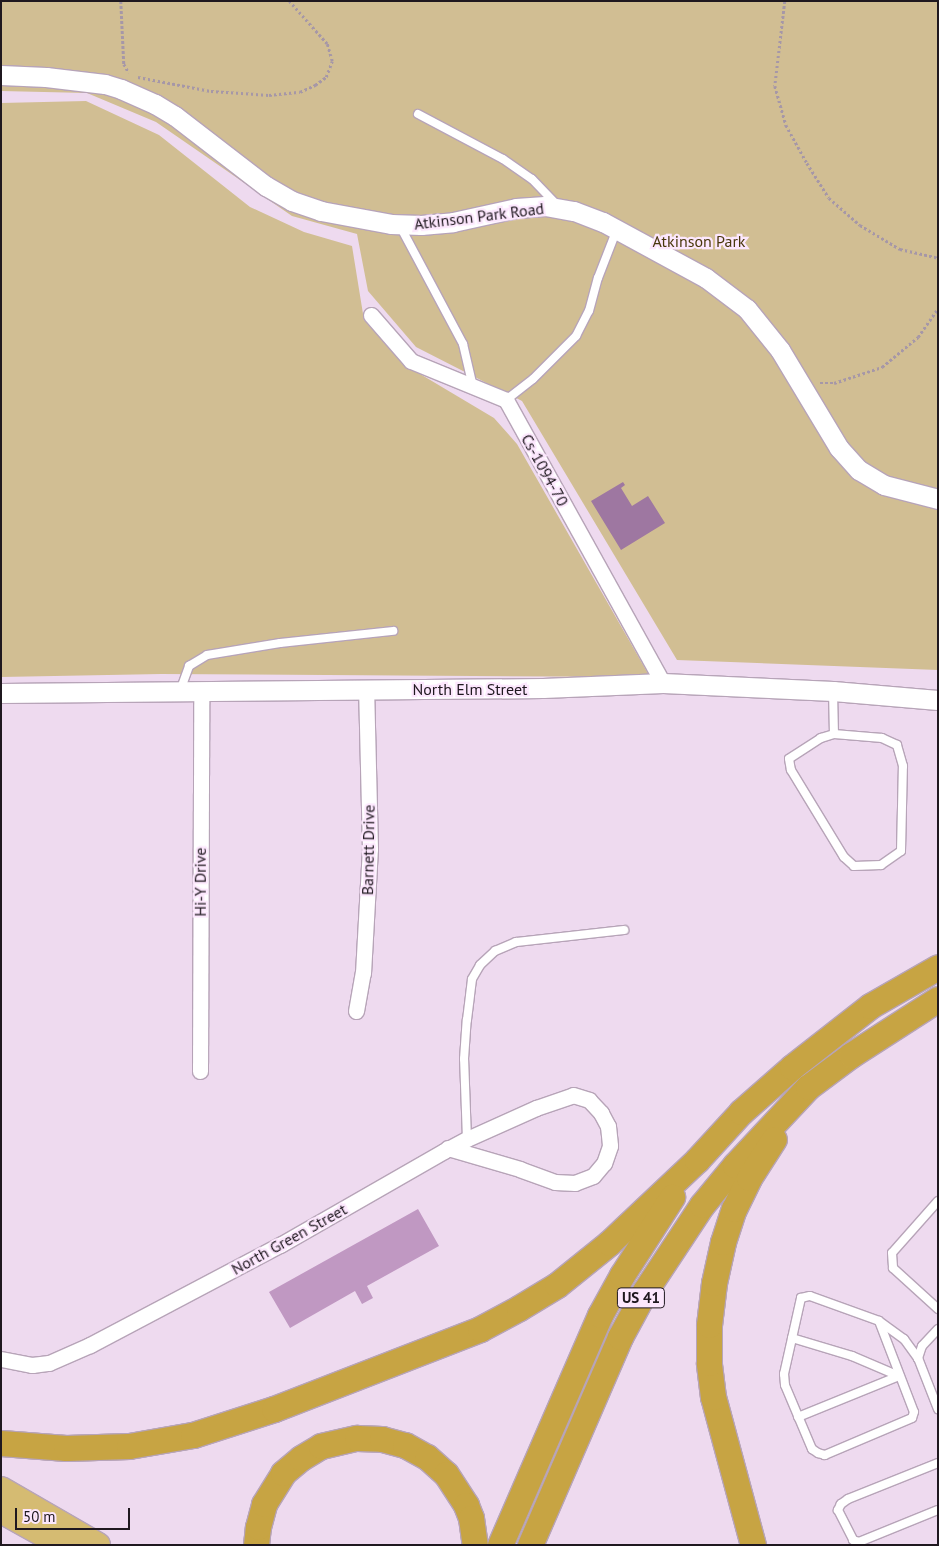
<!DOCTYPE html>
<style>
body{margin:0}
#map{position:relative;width:939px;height:1546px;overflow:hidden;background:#eedaef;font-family:"PT Sans",sans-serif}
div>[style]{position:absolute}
.green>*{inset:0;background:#d1be93}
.water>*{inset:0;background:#9e77a1}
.building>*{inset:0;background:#c098c2}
.path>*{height:2.5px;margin-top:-1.25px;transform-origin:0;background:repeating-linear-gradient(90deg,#a697a7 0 2.5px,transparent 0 5px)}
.roads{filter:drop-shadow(1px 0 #b7a4b8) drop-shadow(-1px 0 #b7a4b8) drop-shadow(0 1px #b7a4b8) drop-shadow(0 -1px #b7a4b8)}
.service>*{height:8px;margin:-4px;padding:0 4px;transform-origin:4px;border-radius:4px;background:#fff}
.minor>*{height:15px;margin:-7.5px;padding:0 7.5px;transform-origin:7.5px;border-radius:7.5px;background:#fff}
.tertiary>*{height:19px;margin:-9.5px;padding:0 9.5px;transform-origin:9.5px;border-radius:9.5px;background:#fff}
.primary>*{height:24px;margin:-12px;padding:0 12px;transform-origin:12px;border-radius:12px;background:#d5bb72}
.trunk>*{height:25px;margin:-12.5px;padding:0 12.5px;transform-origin:12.5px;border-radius:12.5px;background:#c7a443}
span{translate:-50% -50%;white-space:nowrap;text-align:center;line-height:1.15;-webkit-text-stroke:4.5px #fce7fd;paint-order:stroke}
.shield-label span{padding:1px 4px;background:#fce7fd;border:1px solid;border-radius:4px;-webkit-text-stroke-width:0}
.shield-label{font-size:15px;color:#1f181f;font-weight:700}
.street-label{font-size:16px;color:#1f181f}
.park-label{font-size:16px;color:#49380c}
.frame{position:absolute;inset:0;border:2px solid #1f181f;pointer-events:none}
.scale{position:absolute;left:15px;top:1508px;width:115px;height:22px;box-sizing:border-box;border:2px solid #1f181f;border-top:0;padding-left:6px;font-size:15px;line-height:18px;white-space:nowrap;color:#1f181f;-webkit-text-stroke:4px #fce7fd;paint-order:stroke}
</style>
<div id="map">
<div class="green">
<div style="clip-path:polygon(1px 1px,938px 1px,938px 670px,677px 660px,522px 401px,416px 347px,368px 291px,357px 234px,292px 216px,156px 122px,87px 93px,1px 91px)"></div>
<div style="clip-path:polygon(86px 101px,159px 135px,250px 207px,304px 232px,352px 246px,364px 320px,405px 365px,494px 418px,517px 444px,650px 677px,161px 674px,1px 677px,1px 103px)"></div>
</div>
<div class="water">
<div style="clip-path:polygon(623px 482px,625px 485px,621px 488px,632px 506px,648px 496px,665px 523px,621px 550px,591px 501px)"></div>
</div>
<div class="building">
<div style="clip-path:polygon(418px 1209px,439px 1246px,367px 1286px,373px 1298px,362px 1304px,355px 1291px,290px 1328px,269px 1292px)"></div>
</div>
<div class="path">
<div style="left:121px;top:1px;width:63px;rotate:87.3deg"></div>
<div style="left:124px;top:64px;width:10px;rotate:61deg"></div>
<div style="left:785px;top:1px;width:86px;rotate:96.7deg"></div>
<div style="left:775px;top:86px;width:41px;rotate:74.2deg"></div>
<div style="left:786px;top:125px;width:43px;rotate:61.1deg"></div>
<div style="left:807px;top:163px;width:41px;rotate:57.8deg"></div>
<div style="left:829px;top:198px;width:41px;rotate:41.1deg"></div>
<div style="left:860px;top:225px;width:47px;rotate:31deg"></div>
<div style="left:900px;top:249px;width:39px;rotate:13deg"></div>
<div style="left:138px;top:77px;width:74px;rotate:10.9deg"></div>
<div style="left:211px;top:91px;width:58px;rotate:3.9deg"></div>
<div style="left:269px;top:95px;width:31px;rotate:-6deg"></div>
<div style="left:300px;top:92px;width:17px;rotate:-25deg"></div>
<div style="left:315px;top:85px;width:14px;rotate:-36deg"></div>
<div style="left:326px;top:77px;width:17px;rotate:-69deg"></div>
<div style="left:332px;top:61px;width:18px;rotate:-106deg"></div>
<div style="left:327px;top:44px;width:57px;rotate:-131.5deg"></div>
<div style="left:820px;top:383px;width:14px"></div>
<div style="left:834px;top:383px;width:51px;rotate:-18.4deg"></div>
<div style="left:882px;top:367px;width:47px;rotate:-39.8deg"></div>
<div style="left:918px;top:337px;width:35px;rotate:-55deg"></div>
</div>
<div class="roads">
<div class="service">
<div style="left:418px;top:114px;width:96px;rotate:27.9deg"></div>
<div style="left:503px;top:159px;width:35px;rotate:35deg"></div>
<div style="left:532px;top:179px;width:35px;rotate:46deg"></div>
<div style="left:400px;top:226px;width:134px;rotate:61.9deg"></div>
<div style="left:463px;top:344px;width:44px;rotate:76.9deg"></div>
<div style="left:506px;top:400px;width:34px;rotate:-38deg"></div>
<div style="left:533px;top:379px;width:61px;rotate:-45deg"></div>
<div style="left:576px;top:336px;width:28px;rotate:-63deg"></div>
<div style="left:589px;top:311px;width:34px;rotate:-75deg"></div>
<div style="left:598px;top:278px;width:53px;rotate:-68.8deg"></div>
<div style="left:180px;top:691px;width:27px;rotate:-70deg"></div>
<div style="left:189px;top:666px;width:21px;rotate:-31deg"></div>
<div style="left:207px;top:655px;width:74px;rotate:-9.3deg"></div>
<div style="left:280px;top:643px;width:114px;rotate:-6.1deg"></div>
<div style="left:833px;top:691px;width:43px;rotate:88.7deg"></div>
<div style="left:834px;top:734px;width:14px;rotate:163deg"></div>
<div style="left:821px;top:738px;width:38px;rotate:147deg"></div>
<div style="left:789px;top:759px;width:11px;rotate:80deg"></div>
<div style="left:791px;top:770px;width:102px;rotate:58.7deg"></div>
<div style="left:844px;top:857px;width:13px;rotate:42deg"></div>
<div style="left:854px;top:866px;width:27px;rotate:-2deg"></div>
<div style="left:881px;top:865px;width:24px;rotate:-35deg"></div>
<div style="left:901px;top:851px;width:85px;rotate:-88.7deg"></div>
<div style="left:903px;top:766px;width:22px;rotate:-106deg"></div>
<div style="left:897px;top:745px;width:17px;rotate:-155deg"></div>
<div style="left:882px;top:738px;width:48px;rotate:-175.2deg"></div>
<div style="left:467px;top:1139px;width:80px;rotate:-92.1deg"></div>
<div style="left:464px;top:1059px;width:39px;rotate:-86deg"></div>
<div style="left:467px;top:1020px;width:41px;rotate:-83deg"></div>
<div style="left:472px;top:979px;width:16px;rotate:-60deg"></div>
<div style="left:480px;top:965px;width:21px;rotate:-43deg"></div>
<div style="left:495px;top:951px;width:23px;rotate:-23deg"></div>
<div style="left:516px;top:942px;width:109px;rotate:-6.3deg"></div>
<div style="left:938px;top:1201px;width:69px;rotate:131.5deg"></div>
<div style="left:892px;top:1253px;width:15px;rotate:86deg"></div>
<div style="left:893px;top:1268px;width:61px;rotate:42.3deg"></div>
<div style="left:879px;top:1321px;width:97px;rotate:69deg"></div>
<div style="left:914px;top:1412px;width:6px;rotate:108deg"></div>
<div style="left:912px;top:1418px;width:95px;rotate:157deg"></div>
<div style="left:825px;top:1455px;width:7px;rotate:-164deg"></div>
<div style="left:818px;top:1453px;width:7px;rotate:-146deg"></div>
<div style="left:812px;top:1449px;width:69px;rotate:-112.9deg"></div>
<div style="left:785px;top:1385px;width:11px;rotate:-95deg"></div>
<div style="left:784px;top:1374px;width:78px;rotate:-77.4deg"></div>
<div style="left:801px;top:1298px;width:9px;rotate:-13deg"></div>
<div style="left:810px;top:1296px;width:73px;rotate:19.9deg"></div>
<div style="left:879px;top:1321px;width:31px;rotate:36deg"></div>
<div style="left:904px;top:1339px;width:24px;rotate:54deg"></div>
<div style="left:938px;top:1329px;width:23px;rotate:133deg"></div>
<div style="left:922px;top:1346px;width:13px;rotate:108deg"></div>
<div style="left:918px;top:1358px;width:55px;rotate:68.6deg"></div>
<div style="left:792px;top:1338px;width:63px;rotate:16.7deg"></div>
<div style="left:852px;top:1356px;width:51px;rotate:23.1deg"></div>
<div style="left:798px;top:1417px;width:109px;rotate:-22.1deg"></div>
<div style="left:938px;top:1463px;width:97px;rotate:158.2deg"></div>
<div style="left:848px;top:1499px;width:9px;rotate:144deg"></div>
<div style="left:841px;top:1504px;width:7px;rotate:117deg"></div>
<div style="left:838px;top:1510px;width:34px;rotate:63deg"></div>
<div style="left:853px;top:1540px;width:6px;rotate:18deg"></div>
<div style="left:859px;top:1542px;width:85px;rotate:-22.1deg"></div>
</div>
<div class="minor">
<div style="left:371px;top:315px;width:61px;rotate:49deg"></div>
<div style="left:411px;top:361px;width:103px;rotate:22.3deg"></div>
<div style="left:506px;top:400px;width:324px;rotate:61deg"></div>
<div style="left:356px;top:1011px;width:39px;rotate:-80deg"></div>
<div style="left:363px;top:973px;width:124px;rotate:-86.8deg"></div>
<div style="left:370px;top:849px;width:160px;rotate:-91.4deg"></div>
<div style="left:200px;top:1071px;width:379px;rotate:-89.8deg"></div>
<div style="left:1px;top:1359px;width:32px;rotate:11deg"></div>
<div style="left:32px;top:1365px;width:17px;rotate:-7deg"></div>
<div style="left:49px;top:1363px;width:45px;rotate:-23.7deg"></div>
<div style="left:90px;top:1345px;width:215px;rotate:-27.8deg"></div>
<div style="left:280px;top:1245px;width:189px;rotate:-29.8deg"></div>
<div style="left:444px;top:1151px;width:26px;rotate:-28deg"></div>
<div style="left:467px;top:1139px;width:76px;rotate:-24.2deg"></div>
<div style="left:536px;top:1108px;width:39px;rotate:-19deg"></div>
<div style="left:573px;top:1095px;width:17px;rotate:17deg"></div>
<div style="left:589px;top:1100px;width:18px;rotate:47deg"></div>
<div style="left:601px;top:1113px;width:15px;rotate:62deg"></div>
<div style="left:608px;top:1126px;width:20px;rotate:84deg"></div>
<div style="left:610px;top:1146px;width:18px;rotate:109deg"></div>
<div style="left:604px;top:1163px;width:17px;rotate:130deg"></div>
<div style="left:593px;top:1176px;width:19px;rotate:159deg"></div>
<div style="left:575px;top:1183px;width:20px;rotate:-177deg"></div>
<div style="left:555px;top:1182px;width:37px;rotate:-160deg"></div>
<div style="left:520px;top:1169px;width:75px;rotate:-163.7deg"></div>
</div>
<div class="tertiary">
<div style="left:1px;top:75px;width:45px;rotate:2.5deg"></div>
<div style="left:46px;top:77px;width:59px;rotate:6.8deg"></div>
<div style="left:105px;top:84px;width:17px;rotate:17deg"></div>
<div style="left:121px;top:89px;width:37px;rotate:24deg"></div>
<div style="left:155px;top:104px;width:23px;rotate:31deg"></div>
<div style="left:175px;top:116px;width:115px;rotate:37.6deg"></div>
<div style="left:266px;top:186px;width:30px;rotate:30deg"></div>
<div style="left:292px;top:201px;width:31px;rotate:19deg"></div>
<div style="left:321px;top:211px;width:71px;rotate:10.5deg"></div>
<div style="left:391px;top:224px;width:30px;rotate:2deg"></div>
<div style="left:421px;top:225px;width:32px;rotate:-5deg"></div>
<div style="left:453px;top:222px;width:65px;rotate:-12.5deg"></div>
<div style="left:516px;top:208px;width:29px;rotate:-4deg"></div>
<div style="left:545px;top:206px;width:29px;rotate:10deg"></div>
<div style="left:574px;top:211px;width:31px;rotate:21deg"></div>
<div style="left:603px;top:222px;width:117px;rotate:28.5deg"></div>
<div style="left:706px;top:278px;width:51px;rotate:37.1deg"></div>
<div style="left:747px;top:309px;width:53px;rotate:51.2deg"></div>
<div style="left:780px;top:350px;width:114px;rotate:59deg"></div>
<div style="left:839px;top:448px;width:30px;rotate:48deg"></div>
<div style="left:859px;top:470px;width:29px;rotate:31deg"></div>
<div style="left:884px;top:485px;width:56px;rotate:14.5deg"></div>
<div style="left:1px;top:693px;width:542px;rotate:-0.53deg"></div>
<div style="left:543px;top:688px;width:120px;rotate:-2.4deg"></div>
<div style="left:663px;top:683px;width:170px;rotate:2.7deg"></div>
<div style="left:833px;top:691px;width:105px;rotate:4.9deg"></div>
</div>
<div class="primary">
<div style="left:1px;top:1489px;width:112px;rotate:30deg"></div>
<div style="left:1px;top:1511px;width:70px;rotate:29.1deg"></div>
</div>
<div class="trunk">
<div style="left:1px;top:1443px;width:65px;rotate:4.4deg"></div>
<div style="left:66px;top:1448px;width:63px;rotate:-1.8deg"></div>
<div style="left:129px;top:1446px;width:65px;rotate:-9.8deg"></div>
<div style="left:193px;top:1435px;width:85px;rotate:-17.8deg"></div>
<div style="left:274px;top:1409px;width:221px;rotate:-21.2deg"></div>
<div style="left:480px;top:1329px;width:44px;rotate:-28.3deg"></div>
<div style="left:519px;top:1308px;width:44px;rotate:-31.2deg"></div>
<div style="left:557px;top:1285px;width:67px;rotate:-38.9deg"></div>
<div style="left:609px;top:1243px;width:121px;rotate:-43.3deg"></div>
<div style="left:697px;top:1160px;width:65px;rotate:-47.5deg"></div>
<div style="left:741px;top:1112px;width:68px;rotate:-41.4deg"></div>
<div style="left:792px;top:1067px;width:99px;rotate:-38deg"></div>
<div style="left:870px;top:1006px;width:78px;rotate:-29.8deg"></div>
<div style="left:256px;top:1545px;width:18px;rotate:-84deg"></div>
<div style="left:258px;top:1527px;width:24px;rotate:-75deg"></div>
<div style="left:264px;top:1504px;width:36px;rotate:-58deg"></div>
<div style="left:283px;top:1473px;width:23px;rotate:-40deg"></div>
<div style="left:301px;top:1458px;width:23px;rotate:-31deg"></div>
<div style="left:321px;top:1446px;width:37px;rotate:-13deg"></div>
<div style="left:357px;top:1438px;width:25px;rotate:2deg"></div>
<div style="left:382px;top:1439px;width:24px;rotate:15deg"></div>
<div style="left:405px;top:1445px;width:25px;rotate:29deg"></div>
<div style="left:427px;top:1457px;width:25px;rotate:42deg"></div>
<div style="left:446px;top:1474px;width:37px;rotate:57deg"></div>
<div style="left:466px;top:1505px;width:14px;rotate:69deg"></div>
<div style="left:471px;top:1518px;width:27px;rotate:82deg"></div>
<div style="left:500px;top:1545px;width:251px;rotate:-66.5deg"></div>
<div style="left:600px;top:1315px;width:46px;rotate:-61.2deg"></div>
<div style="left:622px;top:1275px;width:93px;rotate:-57.3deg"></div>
<div style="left:530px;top:1545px;width:227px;rotate:-66.6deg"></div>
<div style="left:620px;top:1337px;width:52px;rotate:-61.5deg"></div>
<div style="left:645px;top:1291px;width:103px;rotate:-56.5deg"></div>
<div style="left:702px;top:1205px;width:52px;rotate:-50.5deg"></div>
<div style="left:735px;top:1165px;width:107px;rotate:-46.9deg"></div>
<div style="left:808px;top:1087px;width:54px;rotate:-36.7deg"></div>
<div style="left:851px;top:1055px;width:103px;rotate:-32.8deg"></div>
<div style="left:753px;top:1545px;width:153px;rotate:-105.1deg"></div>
<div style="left:713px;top:1397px;width:34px;rotate:-97deg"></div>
<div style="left:709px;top:1363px;width:38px;rotate:-90deg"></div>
<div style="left:709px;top:1325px;width:42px;rotate:-83.2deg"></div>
<div style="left:714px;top:1283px;width:42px;rotate:-77.6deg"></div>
<div style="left:723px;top:1242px;width:35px;rotate:-72deg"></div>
<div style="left:734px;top:1209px;width:34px;rotate:-64deg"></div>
<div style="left:749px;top:1178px;width:46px;rotate:-57.3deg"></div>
</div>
</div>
<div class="shield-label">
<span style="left:641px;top:1298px">US 41</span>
</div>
<div class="street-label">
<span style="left:479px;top:216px;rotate:-7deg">Atkinson Park Road</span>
<span style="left:545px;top:470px;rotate:61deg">Cs-1094-70</span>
<span style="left:470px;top:689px">North Elm Street</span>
<span style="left:368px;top:850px;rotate:-89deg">Barnett Drive</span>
<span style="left:200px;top:882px;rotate:-90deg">Hi-Y Drive</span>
<span style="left:289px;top:1239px;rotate:-29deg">North Green Street</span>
</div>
<div class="park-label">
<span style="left:699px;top:241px">Atkinson Park</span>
</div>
<div class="frame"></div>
<div class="scale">50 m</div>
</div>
